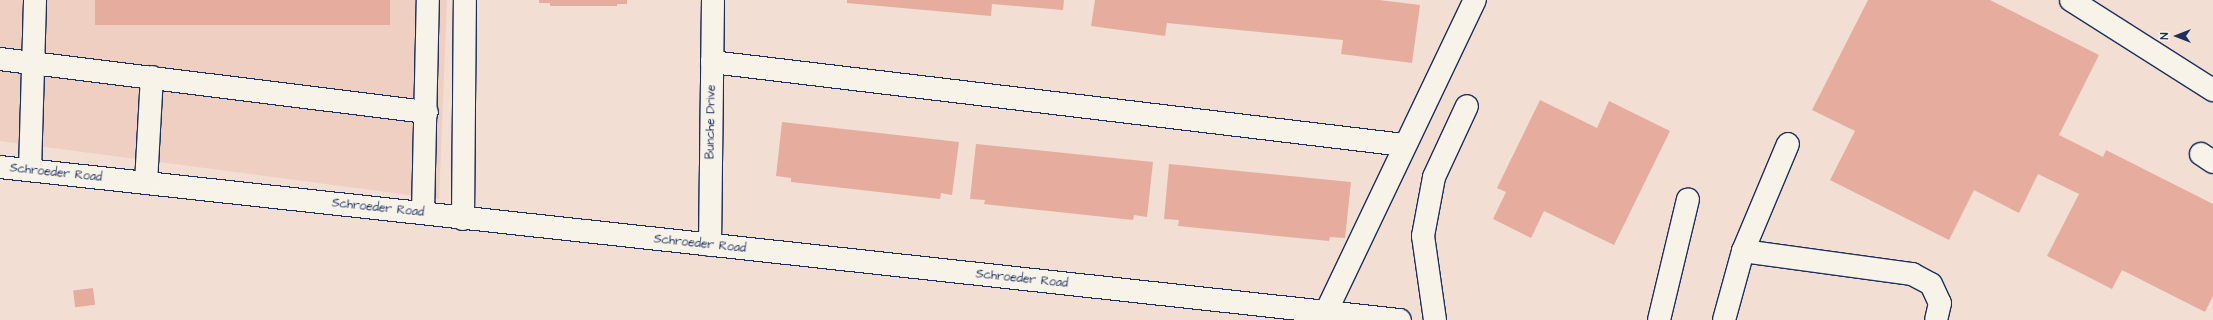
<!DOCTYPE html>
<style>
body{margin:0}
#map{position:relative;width:2213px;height:320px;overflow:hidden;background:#f2ded2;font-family:"Architects Daughter",sans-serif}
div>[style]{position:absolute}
.built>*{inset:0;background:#eecfc2}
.building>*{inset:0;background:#e6ad9e;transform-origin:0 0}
.roads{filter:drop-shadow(1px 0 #1b2f5e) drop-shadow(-1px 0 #1b2f5e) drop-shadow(0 1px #1b2f5e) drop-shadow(0 -1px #1b2f5e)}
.minor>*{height:22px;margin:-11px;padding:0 11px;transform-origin:11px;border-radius:11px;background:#f7f3e8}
span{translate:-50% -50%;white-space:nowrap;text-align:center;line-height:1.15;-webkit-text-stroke:3.5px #f7f3e8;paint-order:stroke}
.street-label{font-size:12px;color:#1b2f5e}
.north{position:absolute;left:2157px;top:16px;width:40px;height:40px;-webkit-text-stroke:3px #f7f3e8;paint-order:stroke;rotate:270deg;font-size:11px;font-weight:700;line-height:16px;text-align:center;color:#1b2f5e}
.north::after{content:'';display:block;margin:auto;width:14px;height:18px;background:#1b2f5e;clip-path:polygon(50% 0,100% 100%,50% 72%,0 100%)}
</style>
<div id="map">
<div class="built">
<div style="clip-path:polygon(0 0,447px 0,439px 199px,0 141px)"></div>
</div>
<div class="building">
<div style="left:95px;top:0;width:295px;height:25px"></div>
<div style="clip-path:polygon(539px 0,627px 0,627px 4px,617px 4px,617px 6px,550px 6px,550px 3px,539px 3px)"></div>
<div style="clip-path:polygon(847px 0,1064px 0,1063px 10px,992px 4px,991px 16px,847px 3px)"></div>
<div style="clip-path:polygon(1095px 0,1379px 0,1420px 5px,1412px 63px,1341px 54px,1343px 40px,1167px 23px,1165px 36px,1091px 26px)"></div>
<div style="clip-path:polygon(1868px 0,1990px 0,2099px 55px,2059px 135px,2103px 157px,2106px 150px,2213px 204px,2213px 296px,2205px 312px,2122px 270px,2112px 289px,2047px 256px,2079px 194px,2038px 174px,2019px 213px,1974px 190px,1949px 240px,1830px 180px,1855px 131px,1812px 110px)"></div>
<div style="clip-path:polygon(1540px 100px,1597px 128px,1609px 101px,1670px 131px,1614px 245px,1544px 211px,1531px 238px,1493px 219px,1506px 192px,1497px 188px)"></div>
<div style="clip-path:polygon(782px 122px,959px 142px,952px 195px,941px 193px,940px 199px,791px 182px,791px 178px,776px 176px)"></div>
<div style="clip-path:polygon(976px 144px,1153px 162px,1147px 217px,1134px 215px,1133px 220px,984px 204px,985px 200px,970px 199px)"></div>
<div style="clip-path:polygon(1169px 164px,1351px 182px,1345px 238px,1330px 237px,1329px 241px,1178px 226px,1179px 220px,1164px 219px)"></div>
<div style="left:93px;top:288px;width:17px;height:20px;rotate:83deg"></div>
</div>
<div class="roads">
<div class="minor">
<div style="left:2071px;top:0;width:168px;rotate:32.4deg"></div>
<div style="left:0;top:59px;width:430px;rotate:7.1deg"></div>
<div style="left:712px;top:62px;width:697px;rotate:6.84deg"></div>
<div style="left:2201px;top:154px;width:14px;rotate:34deg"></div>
<div style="left:0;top:167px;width:1408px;rotate:6.24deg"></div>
<div style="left:30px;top:170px;width:170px;rotate:-88.3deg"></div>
<div style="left:146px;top:183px;width:106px;rotate:-86.8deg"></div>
<div style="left:423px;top:213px;width:213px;rotate:-88.7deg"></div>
<div style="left:463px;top:219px;width:219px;rotate:-89.5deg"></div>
<div style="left:710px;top:245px;width:245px;rotate:-89.3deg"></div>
<div style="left:1743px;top:251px;width:171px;rotate:7.8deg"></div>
<div style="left:1912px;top:274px;width:21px;rotate:28deg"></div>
<div style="left:1931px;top:284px;width:21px;rotate:65deg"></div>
<div style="left:1940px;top:303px;width:17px;rotate:103deg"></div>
<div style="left:1326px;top:312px;width:346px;rotate:-64.5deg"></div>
<div style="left:1435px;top:320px;width:85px;rotate:-98.1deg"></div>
<div style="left:1423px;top:236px;width:60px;rotate:-79.4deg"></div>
<div style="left:1434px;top:177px;width:78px;rotate:-65.1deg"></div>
<div style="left:1659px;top:320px;width:124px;rotate:-76.5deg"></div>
<div style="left:1724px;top:320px;width:72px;rotate:-74.6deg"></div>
<div style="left:1743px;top:251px;width:116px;rotate:-67.2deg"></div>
</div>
</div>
<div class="street-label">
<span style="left:711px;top:122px;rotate:-89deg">Bunche Drive</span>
<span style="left:56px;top:173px;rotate:6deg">Schroeder Road</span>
<span style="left:378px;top:208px;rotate:6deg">Schroeder Road</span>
<span style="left:700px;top:244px;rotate:6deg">Schroeder Road</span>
<span style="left:1022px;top:279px;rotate:6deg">Schroeder Road</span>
</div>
<div class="north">N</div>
</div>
